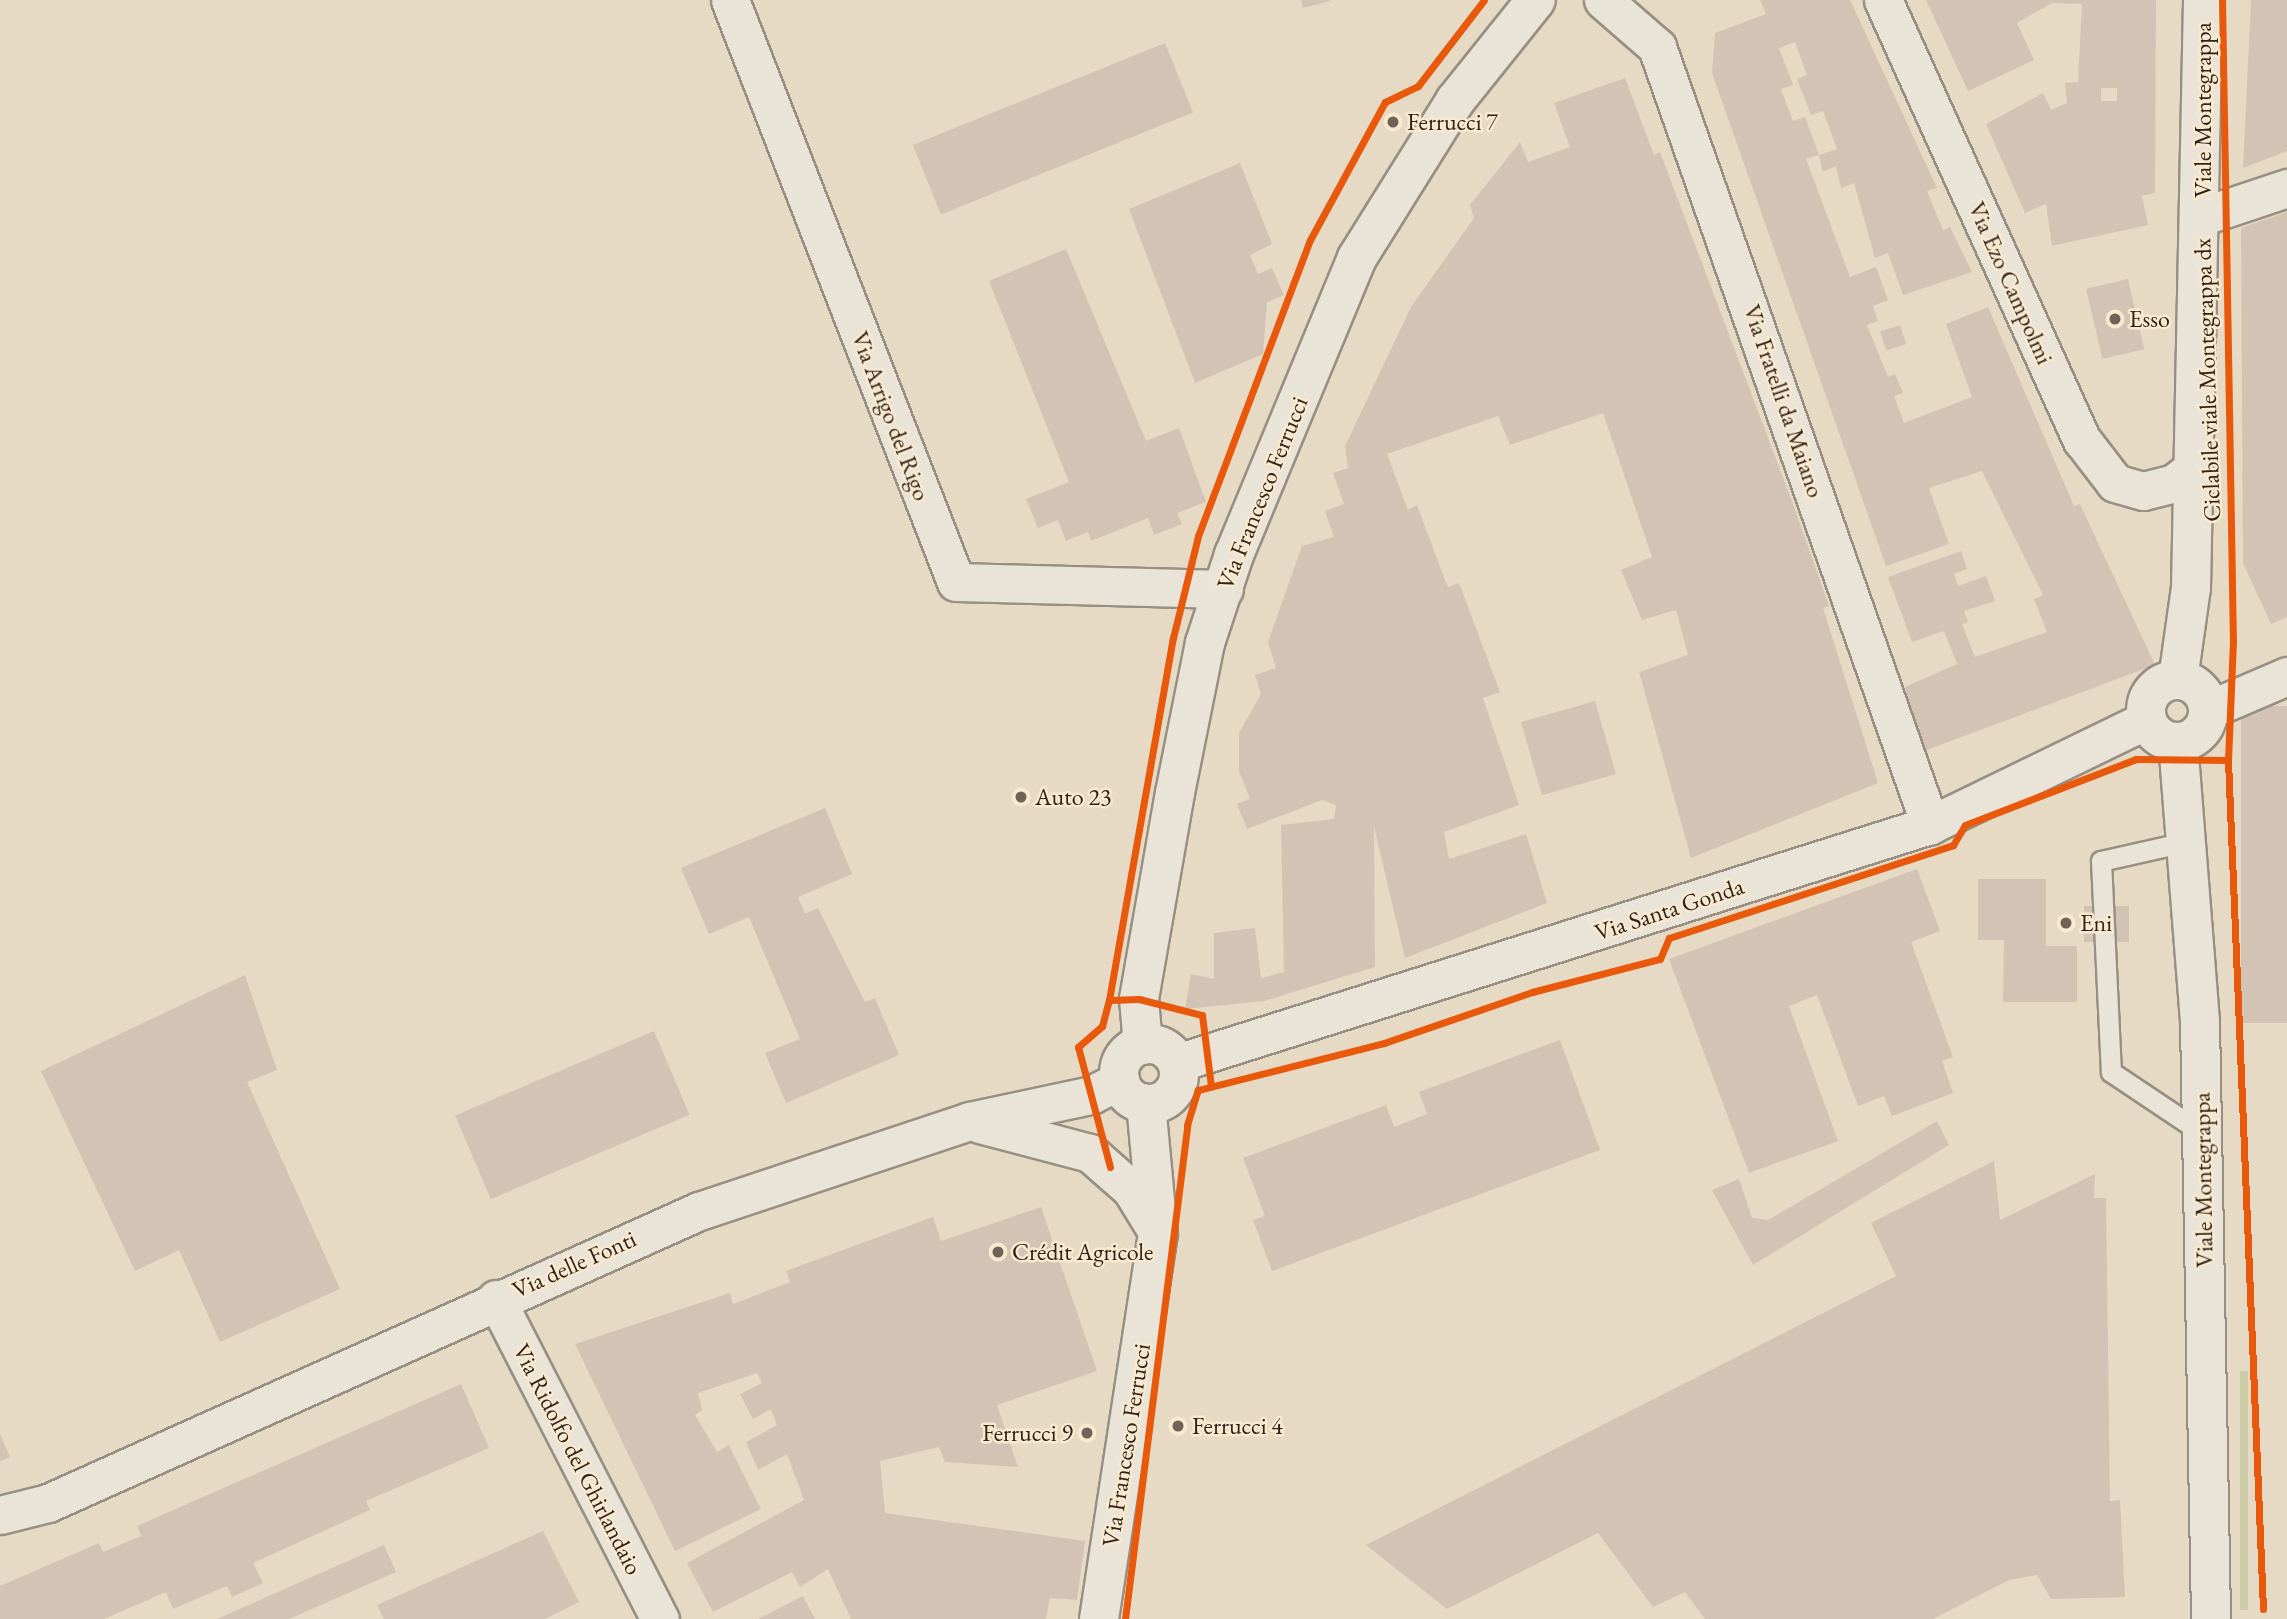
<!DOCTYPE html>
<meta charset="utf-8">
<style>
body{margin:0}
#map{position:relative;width:2287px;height:1619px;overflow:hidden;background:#e6dac4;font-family:"EB Garamond",serif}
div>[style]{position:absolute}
.green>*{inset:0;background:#cecca6;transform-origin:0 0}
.building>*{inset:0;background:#d3c3b4;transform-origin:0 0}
.roads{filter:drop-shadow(2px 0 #978f82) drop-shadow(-2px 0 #978f82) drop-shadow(0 2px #978f82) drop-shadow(0 -2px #978f82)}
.lane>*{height:19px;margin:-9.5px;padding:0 9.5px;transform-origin:9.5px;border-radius:9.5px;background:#eae3d8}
.street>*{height:37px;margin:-18.5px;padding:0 18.5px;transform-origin:18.5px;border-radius:18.5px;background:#eae3d8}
.secondary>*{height:38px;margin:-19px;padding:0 19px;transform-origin:19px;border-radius:19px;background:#eae3d8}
.secondary>.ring{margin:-19px;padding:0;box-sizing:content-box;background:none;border:38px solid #eae3d8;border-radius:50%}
.cycleway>*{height:7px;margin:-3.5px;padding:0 3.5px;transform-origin:3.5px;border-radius:3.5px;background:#e8590c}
.dots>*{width:19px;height:19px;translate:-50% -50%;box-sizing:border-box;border:4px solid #f8e9cf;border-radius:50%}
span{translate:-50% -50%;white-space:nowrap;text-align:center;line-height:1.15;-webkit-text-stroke:5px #f8e9cf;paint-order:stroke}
.street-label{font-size:24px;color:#2f221b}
.poi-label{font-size:24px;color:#2f221b}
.left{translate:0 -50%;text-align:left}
.right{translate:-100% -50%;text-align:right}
</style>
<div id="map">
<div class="green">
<div style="left:2240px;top:1371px;width:8px;height:239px"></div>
</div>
<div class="building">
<div style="clip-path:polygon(1301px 0,1330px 0,1330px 1px,1303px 8px)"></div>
<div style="clip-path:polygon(evenodd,1760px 0,1850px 0,1937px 188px,1927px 191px,1943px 230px,1950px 227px,1972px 272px,1903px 295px,1888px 253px,1875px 258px,1854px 183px,1841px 188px,1836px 166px,1823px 172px,1819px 155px,1806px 159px,1850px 277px,1876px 267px,1888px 300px,1873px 306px,1878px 321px,1867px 325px,1888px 377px,1895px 374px,1903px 393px,1894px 396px,1904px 423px,1972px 397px,1946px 324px,1988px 307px,2074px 506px,2080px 504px,2155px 665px,1924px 751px,1905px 687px,1957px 664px,1944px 631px,1912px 642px,1888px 577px,1961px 551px,1967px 569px,1954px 574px,1958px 586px,1986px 576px,1995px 601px,1964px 611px,1968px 622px,1962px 624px,1975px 657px,2047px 632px,2034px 599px,2043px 595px,1982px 471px,1929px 488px,1949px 544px,1886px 566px,1712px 73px,1715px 33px,1766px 14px,1760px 0,1795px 42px,1807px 75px,1797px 79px,1811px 115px,1823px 111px,1837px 149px,1819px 155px,1805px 117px,1793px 121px,1781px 89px,1793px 85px,1779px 48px,1795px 42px)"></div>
<div style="clip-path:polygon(evenodd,1926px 0,2156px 0,2155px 193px,2142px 196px,2148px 225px,2052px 246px,2046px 204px,2025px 213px,1986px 124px,2043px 93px,2051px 110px,2067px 103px,2065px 83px,2078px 82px,2082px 4px,2052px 3px,2017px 23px,2034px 60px,1968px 91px,1926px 0,2101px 88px,2117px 88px,2117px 101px,2101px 101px,2101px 88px)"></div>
<div style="clip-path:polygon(2251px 0,2287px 0,2287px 151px,2243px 168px)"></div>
<div style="left:1165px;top:43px;width:75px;height:272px;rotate:68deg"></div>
<div style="clip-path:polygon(1625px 78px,1654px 155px,1660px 152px,1793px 504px,1829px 606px,1823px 608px,1878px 783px,1691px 858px,1639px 672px,1688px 655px,1676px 610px,1642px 620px,1621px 570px,1652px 557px,1603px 413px,1510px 445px,1498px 416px,1387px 454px,1408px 510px,1417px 505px,1445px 580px,1448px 587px,1459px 583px,1500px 692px,1483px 698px,1519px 805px,1444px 832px,1449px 859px,1526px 834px,1547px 903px,1405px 958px,1374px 827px,1375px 967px,1264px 1001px,1185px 1009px,1191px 974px,1214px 979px,1214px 933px,1255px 928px,1261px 978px,1284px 972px,1281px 825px,1334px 819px,1336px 805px,1322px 800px,1247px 829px,1237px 804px,1250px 799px,1239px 771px,1239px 733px,1261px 694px,1255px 675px,1276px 668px,1268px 642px,1302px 546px,1334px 537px,1325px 511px,1344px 504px,1333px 473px,1348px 468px,1345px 446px,1411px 307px,1474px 218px,1470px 205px,1520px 142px,1528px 162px,1570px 147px,1554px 103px)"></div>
<div style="clip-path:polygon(1240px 163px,1272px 244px,1250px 255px,1258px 274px,1272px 268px,1284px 295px,1267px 302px,1263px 354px,1195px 383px,1129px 209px)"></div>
<div style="clip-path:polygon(2287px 212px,2287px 617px,2271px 624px,2243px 563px,2241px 228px)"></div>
<div style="clip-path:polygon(1066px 249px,1146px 441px,1179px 428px,1206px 502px,1177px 513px,1182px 524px,1154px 535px,1148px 518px,1091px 541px,1088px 532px,1066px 541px,1058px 520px,1038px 528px,1026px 499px,1069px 482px,989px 281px)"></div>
<div style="left:2128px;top:279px;width:72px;height:43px;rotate:77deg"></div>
<div style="left:1900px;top:325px;width:20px;height:21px;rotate:72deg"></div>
<div style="left:1595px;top:701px;width:76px;height:77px;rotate:74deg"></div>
<div style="left:2287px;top:706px;width:317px;height:46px;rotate:90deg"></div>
<div style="clip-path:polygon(825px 808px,852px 874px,798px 897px,805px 914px,818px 908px,865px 1002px,875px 998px,899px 1055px,786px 1103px,765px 1053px,800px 1039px,749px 917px,709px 934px,681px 868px)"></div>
<div style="clip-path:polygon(1917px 869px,1940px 931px,1911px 942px,1953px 1057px,1942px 1061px,1953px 1093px,1892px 1116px,1884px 1096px,1858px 1106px,1817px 995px,1789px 1006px,1838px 1141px,1749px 1173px,1669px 959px)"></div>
<div style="clip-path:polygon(1978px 879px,2046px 879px,2046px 946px,2077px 946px,2077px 1002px,2003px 1002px,2004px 940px,1978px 940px)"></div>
<div style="left:2084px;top:906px;width:45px;height:36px"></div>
<div style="clip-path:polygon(245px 975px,277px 1070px,247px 1082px,340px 1289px,220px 1342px,179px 1250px,135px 1271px,41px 1071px)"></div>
<div style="left:654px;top:1031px;width:91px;height:216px;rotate:67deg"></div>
<div style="clip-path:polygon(1560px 1040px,1600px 1150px,1272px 1271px,1253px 1220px,1265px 1216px,1243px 1158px,1386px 1105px,1394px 1127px,1427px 1114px,1419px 1092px)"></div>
<div style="clip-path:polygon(1937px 1121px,1949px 1145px,1753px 1265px,1712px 1190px,1739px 1179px,1752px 1218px,1768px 1220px)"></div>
<div style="clip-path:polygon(1994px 1161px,2000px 1220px,2095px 1174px,2094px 1198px,2106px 1198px,2110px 1501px,2120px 1500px,2125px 1597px,2051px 1599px,2037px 1575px,2009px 1580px,1933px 1619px,1705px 1619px,1685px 1592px,1653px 1607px,1598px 1533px,1447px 1609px,1366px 1545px,1896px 1276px,1871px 1223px)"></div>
<div style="clip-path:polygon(1041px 1207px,1097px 1371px,997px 1405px,1018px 1467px,945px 1462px,939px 1447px,880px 1461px,885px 1513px,1085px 1541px,1077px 1600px,1050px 1598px,1046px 1619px,851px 1619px,828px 1569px,800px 1587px,792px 1572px,713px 1612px,687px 1563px,804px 1500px,787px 1454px,758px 1470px,746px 1442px,777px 1425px,771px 1409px,753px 1419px,740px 1394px,762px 1383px,757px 1373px,698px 1393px,702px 1410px,695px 1415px,717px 1452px,729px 1445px,761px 1509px,675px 1551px,575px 1344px,730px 1293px,733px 1304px,790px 1282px,786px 1271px,933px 1217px,941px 1241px)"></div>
<div style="clip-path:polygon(461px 1384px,489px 1448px,366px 1501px,370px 1510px,253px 1563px,263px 1583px,232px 1597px,227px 1586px,173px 1609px,166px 1592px,104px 1619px,0 1619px,0 1586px,99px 1543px,103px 1552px,141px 1536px,137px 1526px)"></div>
<div style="clip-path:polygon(0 1434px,10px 1457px,0 1461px)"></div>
<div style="clip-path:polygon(543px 1531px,579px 1602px,545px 1619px,384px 1619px,377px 1605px)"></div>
<div style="clip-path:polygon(384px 1545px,396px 1572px,289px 1619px,217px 1619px)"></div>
<div style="clip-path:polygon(803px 1596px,815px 1619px,758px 1619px)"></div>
</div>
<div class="roads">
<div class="lane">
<div style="left:2185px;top:842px;width:86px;rotate:167.3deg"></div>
<div style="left:2101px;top:861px;width:211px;rotate:87.3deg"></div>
<div style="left:2111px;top:1072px;width:110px;rotate:33.8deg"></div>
</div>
<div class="street">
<div style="left:730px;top:0;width:624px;rotate:68.78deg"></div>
<div style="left:956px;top:582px;width:268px;rotate:1.5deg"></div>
<div style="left:1603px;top:0;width:72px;rotate:41deg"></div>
<div style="left:1657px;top:47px;width:825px;rotate:70.66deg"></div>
<div style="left:1883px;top:0;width:483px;rotate:65.7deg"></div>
<div style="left:2082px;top:440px;width:54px;rotate:52.5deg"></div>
<div style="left:2115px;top:483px;width:29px;rotate:16deg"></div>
<div style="left:2143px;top:491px;width:32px;rotate:-14deg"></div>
<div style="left:2174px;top:483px;width:23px;rotate:-38deg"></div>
<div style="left:2203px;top:216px;width:89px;rotate:-18.4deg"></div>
<div style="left:2208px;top:710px;width:86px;rotate:-23.3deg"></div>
<div style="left:1177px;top:1063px;width:790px;rotate:-17.54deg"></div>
<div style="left:1930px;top:825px;width:240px;rotate:-25.9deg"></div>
<div style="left:980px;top:1124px;width:114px;rotate:14.8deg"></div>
<div style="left:1090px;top:1153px;width:55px;rotate:41.3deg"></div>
<div style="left:1131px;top:1189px;width:52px;rotate:58.5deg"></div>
<div style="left:496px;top:1299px;width:360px;rotate:62.9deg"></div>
<div style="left:0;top:1515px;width:49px;rotate:-14deg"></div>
<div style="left:48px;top:1503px;width:713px;rotate:-24.16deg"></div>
<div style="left:699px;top:1211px;width:285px;rotate:-18.4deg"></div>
<div style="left:969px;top:1121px;width:125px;rotate:-12deg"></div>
<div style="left:1091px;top:1095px;width:33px;rotate:-27deg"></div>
</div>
<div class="secondary">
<div style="left:2178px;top:680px;width:93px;rotate:-82deg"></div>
<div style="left:2191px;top:588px;width:588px;rotate:-88.83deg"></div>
<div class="ring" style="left:2146px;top:680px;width:24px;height:24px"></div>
<div style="left:2178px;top:742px;width:281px;rotate:85.5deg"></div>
<div style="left:2200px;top:1022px;width:597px;rotate:88.94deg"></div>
<div class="ring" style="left:1119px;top:1044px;width:22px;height:22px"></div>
<div style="left:1143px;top:1045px;width:46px;rotate:-95deg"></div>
<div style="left:1139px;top:999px;width:209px;rotate:-80.1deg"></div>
<div style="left:1175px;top:793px;width:153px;rotate:-78.7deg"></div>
<div style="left:1205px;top:643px;width:93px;rotate:-71.8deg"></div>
<div style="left:1234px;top:555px;width:321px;rotate:-67.5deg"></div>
<div style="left:1357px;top:258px;width:185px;rotate:-58deg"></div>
<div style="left:1455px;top:101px;width:129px;rotate:-51.3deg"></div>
<div style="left:1099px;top:1619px;width:390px;rotate:-81.3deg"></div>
<div style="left:1158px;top:1233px;width:130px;rotate:-95.3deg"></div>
</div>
</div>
<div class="cycleway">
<div style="left:2222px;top:0;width:641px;rotate:89.02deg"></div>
<div style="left:2233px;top:641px;width:119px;rotate:92.4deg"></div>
<div style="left:2228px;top:760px;width:850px;rotate:87.64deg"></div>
<div style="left:1109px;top:1000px;width:30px;rotate:-2deg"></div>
<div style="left:1139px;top:999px;width:65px;rotate:14.3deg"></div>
<div style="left:1202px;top:1015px;width:72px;rotate:82.8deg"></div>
<div style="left:1110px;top:1167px;width:124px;rotate:-104.9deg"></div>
<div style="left:1078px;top:1047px;width:32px;rotate:-41deg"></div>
<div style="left:1102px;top:1026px;width:27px;rotate:-75deg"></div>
<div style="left:1109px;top:1000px;width:368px;rotate:-80deg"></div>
<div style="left:1173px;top:638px;width:105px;rotate:-76.2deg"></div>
<div style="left:1198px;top:536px;width:316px;rotate:-69.3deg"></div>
<div style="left:1310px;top:240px;width:157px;rotate:-61.5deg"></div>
<div style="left:1385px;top:102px;width:37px;rotate:-26deg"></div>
<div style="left:1418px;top:86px;width:108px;rotate:-52.5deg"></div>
<div style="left:1125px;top:1619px;width:498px;rotate:-82.8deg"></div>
<div style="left:1187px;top:1125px;width:37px;rotate:-73deg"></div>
<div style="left:1198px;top:1090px;width:192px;rotate:-14.2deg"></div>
<div style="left:1384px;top:1043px;width:157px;rotate:-19deg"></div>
<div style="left:1532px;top:992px;width:132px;rotate:-14.5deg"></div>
<div style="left:1660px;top:959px;width:23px;rotate:-67deg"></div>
<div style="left:1669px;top:938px;width:299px;rotate:-18.1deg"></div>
<div style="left:1953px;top:845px;width:23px;rotate:-59deg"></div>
<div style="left:1965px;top:825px;width:183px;rotate:-21.1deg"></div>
<div style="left:2136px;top:759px;width:92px;rotate:0.6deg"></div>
</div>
<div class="dots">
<div style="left:1393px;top:122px;background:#6f6256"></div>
<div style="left:2115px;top:319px;background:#6f6256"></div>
<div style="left:1021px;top:797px;background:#6f6256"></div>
<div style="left:2066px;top:923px;background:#6f6256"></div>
<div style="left:998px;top:1252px;background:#6f6256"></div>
<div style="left:1178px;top:1426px;background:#6f6256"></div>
<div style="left:1087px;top:1433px;background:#6f6256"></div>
</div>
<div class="street-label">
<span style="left:2203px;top:110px;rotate:-90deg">Viale Montegrappa</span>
<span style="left:2011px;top:283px;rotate:66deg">Via Ezo Campolmi</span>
<span style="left:2207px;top:380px;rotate:-92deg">Ciclabile viale Montegrappa dx</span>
<span style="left:1784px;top:401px;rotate:71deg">Via Fratelli da Maiano</span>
<span style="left:891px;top:416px;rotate:69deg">Via Arrigo del Rigo</span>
<span style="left:1262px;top:493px;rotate:-68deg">Via Francesco Ferrucci</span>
<span style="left:1669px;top:909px;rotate:-18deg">Via Santa Gonda</span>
<span style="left:2203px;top:1180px;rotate:-91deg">Viale Montegrappa</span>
<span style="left:574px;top:1264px;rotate:-24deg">Via delle Fonti</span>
<span style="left:1126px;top:1445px;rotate:-81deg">Via Francesco Ferrucci</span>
<span style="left:578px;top:1459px;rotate:63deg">Via Ridolfo del Ghirlandaio</span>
</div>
<div class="poi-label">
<span class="left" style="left:1407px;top:122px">Ferrucci 7</span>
<span class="left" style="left:2129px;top:319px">Esso</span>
<span class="left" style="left:1035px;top:797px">Auto 23</span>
<span class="left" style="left:2080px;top:923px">Eni</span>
<span class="left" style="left:1012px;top:1252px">Crédit Agricole</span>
<span class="left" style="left:1192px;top:1426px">Ferrucci 4</span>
<span class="right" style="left:1073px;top:1433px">Ferrucci 9</span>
</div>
</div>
